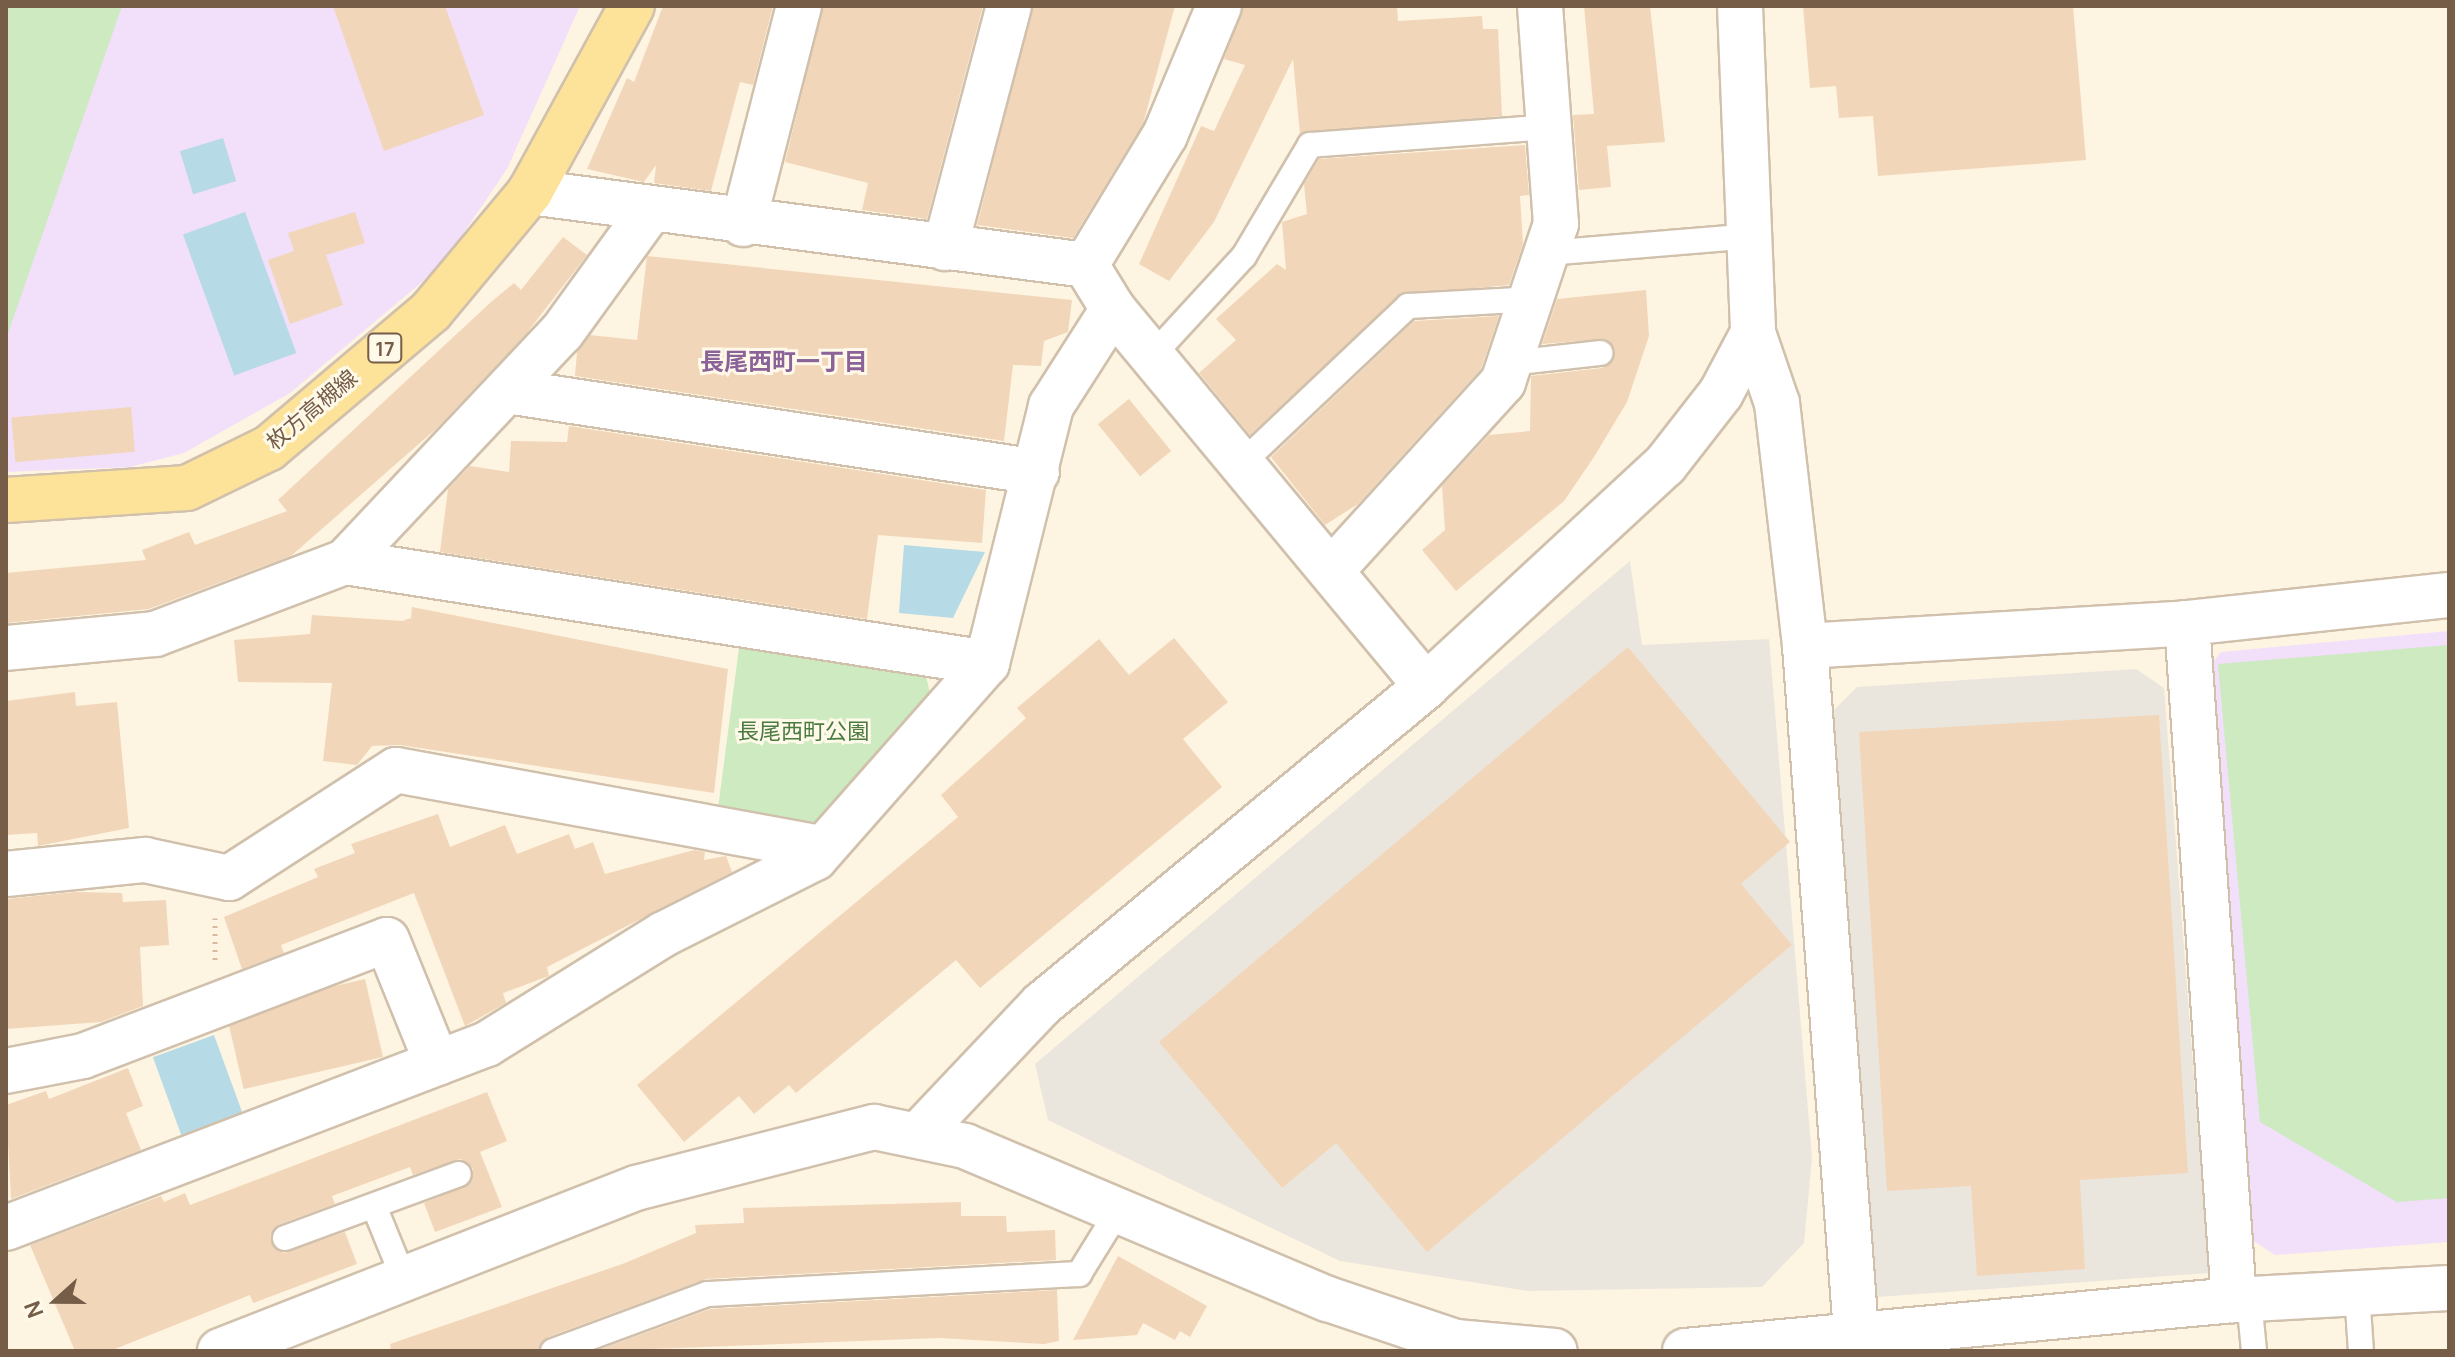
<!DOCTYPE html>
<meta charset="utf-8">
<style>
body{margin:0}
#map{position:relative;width:2455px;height:1357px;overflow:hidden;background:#fdf5e2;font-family:Manrope,"Noto Sans JP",sans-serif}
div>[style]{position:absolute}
.industrial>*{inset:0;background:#ebe6dd}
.education>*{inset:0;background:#f2dff9}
.green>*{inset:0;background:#cdeac1}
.water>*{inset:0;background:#b6dae6;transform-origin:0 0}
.building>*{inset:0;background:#f2d6b9;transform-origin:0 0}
.path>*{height:5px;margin-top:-2.5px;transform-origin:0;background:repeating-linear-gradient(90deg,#d7ba9d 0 2px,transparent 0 8px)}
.roads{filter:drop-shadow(2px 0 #d0c0ac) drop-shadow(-2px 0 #d0c0ac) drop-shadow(0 2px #d0c0ac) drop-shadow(0 -2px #d0c0ac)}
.lane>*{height:24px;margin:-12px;padding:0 12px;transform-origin:12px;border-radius:12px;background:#fff}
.street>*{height:44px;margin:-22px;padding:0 22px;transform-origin:22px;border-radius:22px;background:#fff}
.secondary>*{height:44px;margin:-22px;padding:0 22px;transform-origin:22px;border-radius:22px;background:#fff}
.primary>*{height:44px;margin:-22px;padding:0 22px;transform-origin:22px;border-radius:22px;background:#fde399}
span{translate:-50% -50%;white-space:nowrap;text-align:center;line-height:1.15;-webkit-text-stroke:6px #fff9e9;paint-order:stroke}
.shield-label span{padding:2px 6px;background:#fff9e9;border:2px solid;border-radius:6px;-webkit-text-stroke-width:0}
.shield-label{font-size:20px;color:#755d48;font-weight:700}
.street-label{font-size:22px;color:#755d48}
.park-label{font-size:22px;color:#4b7b40}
.neighbourhood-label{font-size:24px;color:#8c6398;font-weight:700}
.frame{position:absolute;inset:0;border:8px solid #755d48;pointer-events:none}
.north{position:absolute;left:16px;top:1261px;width:80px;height:80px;-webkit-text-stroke:6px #fff9e9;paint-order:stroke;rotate:249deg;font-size:22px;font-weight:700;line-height:32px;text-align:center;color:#755d48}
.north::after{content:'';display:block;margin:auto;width:28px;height:36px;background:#755d48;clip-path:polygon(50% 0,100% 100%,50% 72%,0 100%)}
</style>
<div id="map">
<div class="industrial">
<div style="clip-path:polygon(1630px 561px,1642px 645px,1769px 639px,1812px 1158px,1804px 1243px,1762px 1287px,1528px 1291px,1340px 1261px,1048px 1120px,1035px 1064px)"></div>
<div style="clip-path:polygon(2136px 669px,2164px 688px,2209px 1273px,1877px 1297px,1832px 712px,1857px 687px)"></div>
</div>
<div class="education">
<div style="clip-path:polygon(6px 6px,580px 6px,507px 169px,441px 266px,290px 393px,184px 453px,130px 467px,6px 472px)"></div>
<div style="clip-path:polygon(2449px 631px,2449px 1242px,2275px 1255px,2249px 1238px,2206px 671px,2221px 652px)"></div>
</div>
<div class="green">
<div style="clip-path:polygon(6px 6px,122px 6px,6px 339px)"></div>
<div style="clip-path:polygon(2449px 645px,2449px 1198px,2397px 1202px,2260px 1122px,2218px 664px)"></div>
<div style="clip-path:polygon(739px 648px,925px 672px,931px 697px,827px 818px,806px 828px,717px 816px)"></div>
</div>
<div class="water">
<div style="left:223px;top:138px;width:45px;height:45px;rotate:73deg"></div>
<div style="left:245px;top:212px;width:150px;height:66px;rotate:70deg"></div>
<div style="clip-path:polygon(904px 545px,985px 552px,953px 618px,899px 613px)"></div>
<div style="left:214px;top:1035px;width:90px;height:65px;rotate:70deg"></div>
</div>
<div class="building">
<div style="clip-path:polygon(333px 6px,445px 6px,484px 115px,384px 151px)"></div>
<div style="clip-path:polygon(663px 6px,773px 6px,753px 85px,740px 82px,711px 191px,654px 183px,656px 165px,644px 182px,587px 169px,627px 78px,634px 82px)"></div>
<div style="clip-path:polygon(823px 6px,983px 6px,927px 219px,862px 210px,868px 183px,785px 162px)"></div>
<div style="clip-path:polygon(1033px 6px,1175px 6px,1143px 124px,1073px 238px,977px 225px)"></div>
<div style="clip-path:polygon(1243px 6px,1397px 6px,1398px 21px,1482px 16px,1483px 29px,1498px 29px,1502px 116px,1300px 135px,1293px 59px,1214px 222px,1169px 281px,1139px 264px,1201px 126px,1214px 131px,1245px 65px,1224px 59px)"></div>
<div style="clip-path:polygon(1584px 6px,1650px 6px,1665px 142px,1607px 146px,1611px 187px,1579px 190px,1573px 115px,1594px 114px)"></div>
<div style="clip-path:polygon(1803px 6px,2073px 6px,2086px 160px,1878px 176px,1873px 116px,1839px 118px,1836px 86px,1810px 88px)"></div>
<div style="clip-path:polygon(1525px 145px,1529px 195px,1520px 196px,1523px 244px,1509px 285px,1399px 295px,1250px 435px,1199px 373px,1236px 340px,1216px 319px,1277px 264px,1286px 270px,1282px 222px,1307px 214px,1304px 184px,1319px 159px)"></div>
<div style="clip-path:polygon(355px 212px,365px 243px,326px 255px,343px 305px,290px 324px,268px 260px,294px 251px,288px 233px)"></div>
<div style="clip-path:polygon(563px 237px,587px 255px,526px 334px,437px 428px,291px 556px,149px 609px,6px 623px,6px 573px,146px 560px,142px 550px,189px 532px,195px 545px,287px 511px,278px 500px,491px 302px,514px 283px,521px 290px)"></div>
<div style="clip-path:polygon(647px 256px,1072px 300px,1068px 332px,1044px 341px,1041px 366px,1013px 365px,1004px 441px,575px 376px,577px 352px,590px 335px,637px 340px)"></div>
<div style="clip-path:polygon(1646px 290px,1649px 336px,1627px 402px,1594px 457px,1564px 501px,1456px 591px,1422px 550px,1445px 530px,1442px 486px,1489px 435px,1530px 431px,1531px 376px,1602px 368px,1614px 358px,1605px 339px,1542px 344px,1557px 299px)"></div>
<div style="clip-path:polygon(1499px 316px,1481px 369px,1358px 504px,1325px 525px,1271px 457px,1414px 321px)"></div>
<div style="left:1129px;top:399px;width:67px;height:40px;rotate:51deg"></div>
<div style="left:131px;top:407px;width:45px;height:120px;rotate:85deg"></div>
<div style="clip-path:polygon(569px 426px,986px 490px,982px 543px,878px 535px,867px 619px,440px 552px,448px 489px,470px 466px,509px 472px,511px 441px,567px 442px)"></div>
<div style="clip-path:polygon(412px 607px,728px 669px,714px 793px,400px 745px,372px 746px,357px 765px,323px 761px,332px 683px,238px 682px,234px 640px,310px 634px,312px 615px,402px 621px,411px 618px)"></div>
<div style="clip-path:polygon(1174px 638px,1228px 702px,1183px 739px,1222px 787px,980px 988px,956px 960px,796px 1093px,789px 1085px,754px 1114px,739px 1096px,684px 1142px,637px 1085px,958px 817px,941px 795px,1026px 718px,1017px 708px,1099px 639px,1129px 675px)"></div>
<div style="clip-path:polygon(1628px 647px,1790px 842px,1741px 884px,1792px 945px,1427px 1252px,1336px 1143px,1282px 1188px,1159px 1042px)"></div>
<div style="clip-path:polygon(75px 692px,76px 706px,117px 702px,129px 828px,38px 846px,37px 833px,6px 835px,6px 701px)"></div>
<div style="clip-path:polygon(2159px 715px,2188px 1173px,2080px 1180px,2085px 1269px,1977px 1276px,1971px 1186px,1887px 1191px,1859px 732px)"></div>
<div style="clip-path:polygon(438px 814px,450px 847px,505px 825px,517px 854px,569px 834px,575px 849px,593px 842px,605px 874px,694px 850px,705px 852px,704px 860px,726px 856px,732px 872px,547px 967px,549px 976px,503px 993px,506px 1003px,465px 1026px,414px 893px,281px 945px,284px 953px,242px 969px,224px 917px,318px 877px,314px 869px,355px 853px,351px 844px)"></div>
<div style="clip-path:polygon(75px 892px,122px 893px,123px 902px,166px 900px,169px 945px,140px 947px,143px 1006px,101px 1022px,6px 1029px,6px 899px)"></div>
<div style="left:365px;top:979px;width:80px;height:143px;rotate:77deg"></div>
<div style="clip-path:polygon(128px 1068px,143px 1106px,126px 1113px,141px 1150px,11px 1199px,6px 1105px,46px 1091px,49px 1099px)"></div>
<div style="clip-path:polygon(487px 1092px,507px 1141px,480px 1152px,502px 1207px,435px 1232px,424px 1203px,470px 1184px,473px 1168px,461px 1159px,413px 1175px,410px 1167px,332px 1196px,335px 1204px,280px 1224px,270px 1235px,283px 1253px,345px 1232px,357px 1264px,253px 1303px,250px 1295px,110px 1351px,75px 1351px,30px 1245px,161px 1196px,164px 1202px,185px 1193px,190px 1205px)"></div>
<div style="clip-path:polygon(961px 1202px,961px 1216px,1006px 1216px,1007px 1232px,1055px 1230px,1056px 1260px,706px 1279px,548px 1337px,538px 1351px,391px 1351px,390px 1344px,625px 1263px,696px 1233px,695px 1225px,744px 1223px,743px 1208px)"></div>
<div style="clip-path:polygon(1118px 1256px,1207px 1306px,1190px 1337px,1180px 1331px,1175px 1340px,1143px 1323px,1137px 1335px,1073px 1340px)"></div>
<div style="clip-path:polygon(1057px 1290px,1059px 1341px,1044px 1344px,939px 1338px,596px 1351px,710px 1309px)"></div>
</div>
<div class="path">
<div style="left:215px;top:918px;width:42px;rotate:90deg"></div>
</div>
<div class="roads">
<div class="lane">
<div style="left:1547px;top:253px;width:207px;rotate:-4.7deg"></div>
<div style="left:1152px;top:356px;width:136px;rotate:-47.4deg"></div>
<div style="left:1244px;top:256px;width:129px;rotate:-59.3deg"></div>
<div style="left:1310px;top:145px;width:240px;rotate:-4.3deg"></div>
<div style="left:1510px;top:363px;width:91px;rotate:-6.3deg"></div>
<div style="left:1241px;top:464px;width:230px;rotate:-43.4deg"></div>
<div style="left:1408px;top:306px;width:124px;rotate:-3.2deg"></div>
<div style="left:374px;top:1206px;width:77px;rotate:67.8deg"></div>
<div style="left:285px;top:1238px;width:185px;rotate:-20.2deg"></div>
<div style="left:2357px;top:1293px;width:58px;rotate:86.1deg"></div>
<div style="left:2249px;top:1299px;width:52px;rotate:84.5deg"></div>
<div style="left:553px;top:1351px;width:164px;rotate:-20.3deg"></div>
<div style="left:707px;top:1294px;width:373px;rotate:-3.1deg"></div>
<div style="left:1079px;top:1274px;width:74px;rotate:-58.2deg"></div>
</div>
<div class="street">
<div style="left:1219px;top:6px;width:140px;rotate:112.7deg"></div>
<div style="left:1165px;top:135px;width:152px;rotate:121.3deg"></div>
<div style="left:1086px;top:265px;width:52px;rotate:58.5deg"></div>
<div style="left:1113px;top:309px;width:490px;rotate:50.3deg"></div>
<div style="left:530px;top:192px;width:561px;rotate:7.48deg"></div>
<div style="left:743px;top:224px;width:225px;rotate:-75.6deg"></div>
<div style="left:945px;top:248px;width:250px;rotate:-75.2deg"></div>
<div style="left:507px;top:391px;width:536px;rotate:8.69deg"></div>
<div style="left:345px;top:562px;width:650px;rotate:8.94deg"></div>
<div style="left:1331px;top:571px;width:256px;rotate:-47.7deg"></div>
<div style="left:1503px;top:382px;width:167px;rotate:-71.5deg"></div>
<div style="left:1556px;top:224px;width:219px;rotate:-94.2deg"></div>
<div style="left:2187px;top:623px;width:679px;rotate:86.03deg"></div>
<div style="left:1805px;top:646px;width:383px;rotate:-3.4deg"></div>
<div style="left:2187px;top:623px;width:263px;rotate:-6.1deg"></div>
<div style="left:6px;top:648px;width:150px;rotate:-5.4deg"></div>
<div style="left:155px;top:634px;width:203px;rotate:-20.8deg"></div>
<div style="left:345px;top:562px;width:316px;rotate:-46.7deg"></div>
<div style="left:562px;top:332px;width:147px;rotate:-54.1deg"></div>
<div style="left:6px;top:874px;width:140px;rotate:-5.8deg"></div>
<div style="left:145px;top:860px;width:86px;rotate:12.1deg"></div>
<div style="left:229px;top:878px;width:199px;rotate:-32.9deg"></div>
<div style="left:396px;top:770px;width:434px;rotate:10.4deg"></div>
<div style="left:6px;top:1071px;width:78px;rotate:-11deg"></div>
<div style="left:83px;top:1056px;width:325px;rotate:-20.9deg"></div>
<div style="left:387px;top:940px;width:133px;rotate:67.9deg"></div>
<div style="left:6px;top:1228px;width:515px;rotate:-20.93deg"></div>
<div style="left:487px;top:1044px;width:208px;rotate:-31.9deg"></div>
<div style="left:664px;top:934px;width:169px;rotate:-26.7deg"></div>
<div style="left:815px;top:858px;width:260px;rotate:-48.6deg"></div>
<div style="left:987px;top:663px;width:265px;rotate:-76deg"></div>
<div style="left:1051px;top:406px;width:115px;rotate:-57.4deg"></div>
</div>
<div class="secondary">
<div style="left:1740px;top:6px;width:327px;rotate:87.7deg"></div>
<div style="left:1753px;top:333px;width:74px;rotate:71.1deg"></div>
<div style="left:1777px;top:403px;width:245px;rotate:83.4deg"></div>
<div style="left:1805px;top:646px;width:689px;rotate:85.75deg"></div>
<div style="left:921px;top:1132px;width:175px;rotate:-46.6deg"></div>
<div style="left:1041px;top:1005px;width:500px;rotate:-39.6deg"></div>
<div style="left:1426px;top:686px;width:326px;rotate:-42.8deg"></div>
<div style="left:1665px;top:465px;width:91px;rotate:-52.1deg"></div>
<div style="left:1721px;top:393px;width:68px;rotate:-61.9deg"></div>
<div style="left:220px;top:1351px;width:447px;rotate:-21.4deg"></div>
<div style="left:636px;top:1188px;width:246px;rotate:-14.4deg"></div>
<div style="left:874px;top:1127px;width:93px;rotate:11.8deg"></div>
<div style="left:965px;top:1146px;width:394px;rotate:22.9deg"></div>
<div style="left:1328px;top:1299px;width:135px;rotate:18.6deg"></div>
<div style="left:1456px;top:1342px;width:99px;rotate:5.2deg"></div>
<div style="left:1685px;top:1351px;width:551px;rotate:-5.31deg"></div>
<div style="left:2234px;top:1300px;width:215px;rotate:-3.2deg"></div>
</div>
<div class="primary">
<div style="left:6px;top:500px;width:181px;rotate:-3.8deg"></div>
<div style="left:187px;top:488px;width:91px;rotate:-26deg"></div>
<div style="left:269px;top:448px;width:212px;rotate:-40.2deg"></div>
<div style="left:431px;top:311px;width:155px;rotate:-50.2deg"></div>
<div style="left:530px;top:192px;width:212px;rotate:-61.3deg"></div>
</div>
</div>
<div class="shield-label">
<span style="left:385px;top:348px">17</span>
</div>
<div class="street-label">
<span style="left:312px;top:410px;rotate:-40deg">枚方高槻線</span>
</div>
<div class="park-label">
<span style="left:803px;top:732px">長尾西町公園</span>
</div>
<div class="neighbourhood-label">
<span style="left:784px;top:361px">長尾西町一丁目</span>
</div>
<div class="frame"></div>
<div class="north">N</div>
</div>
